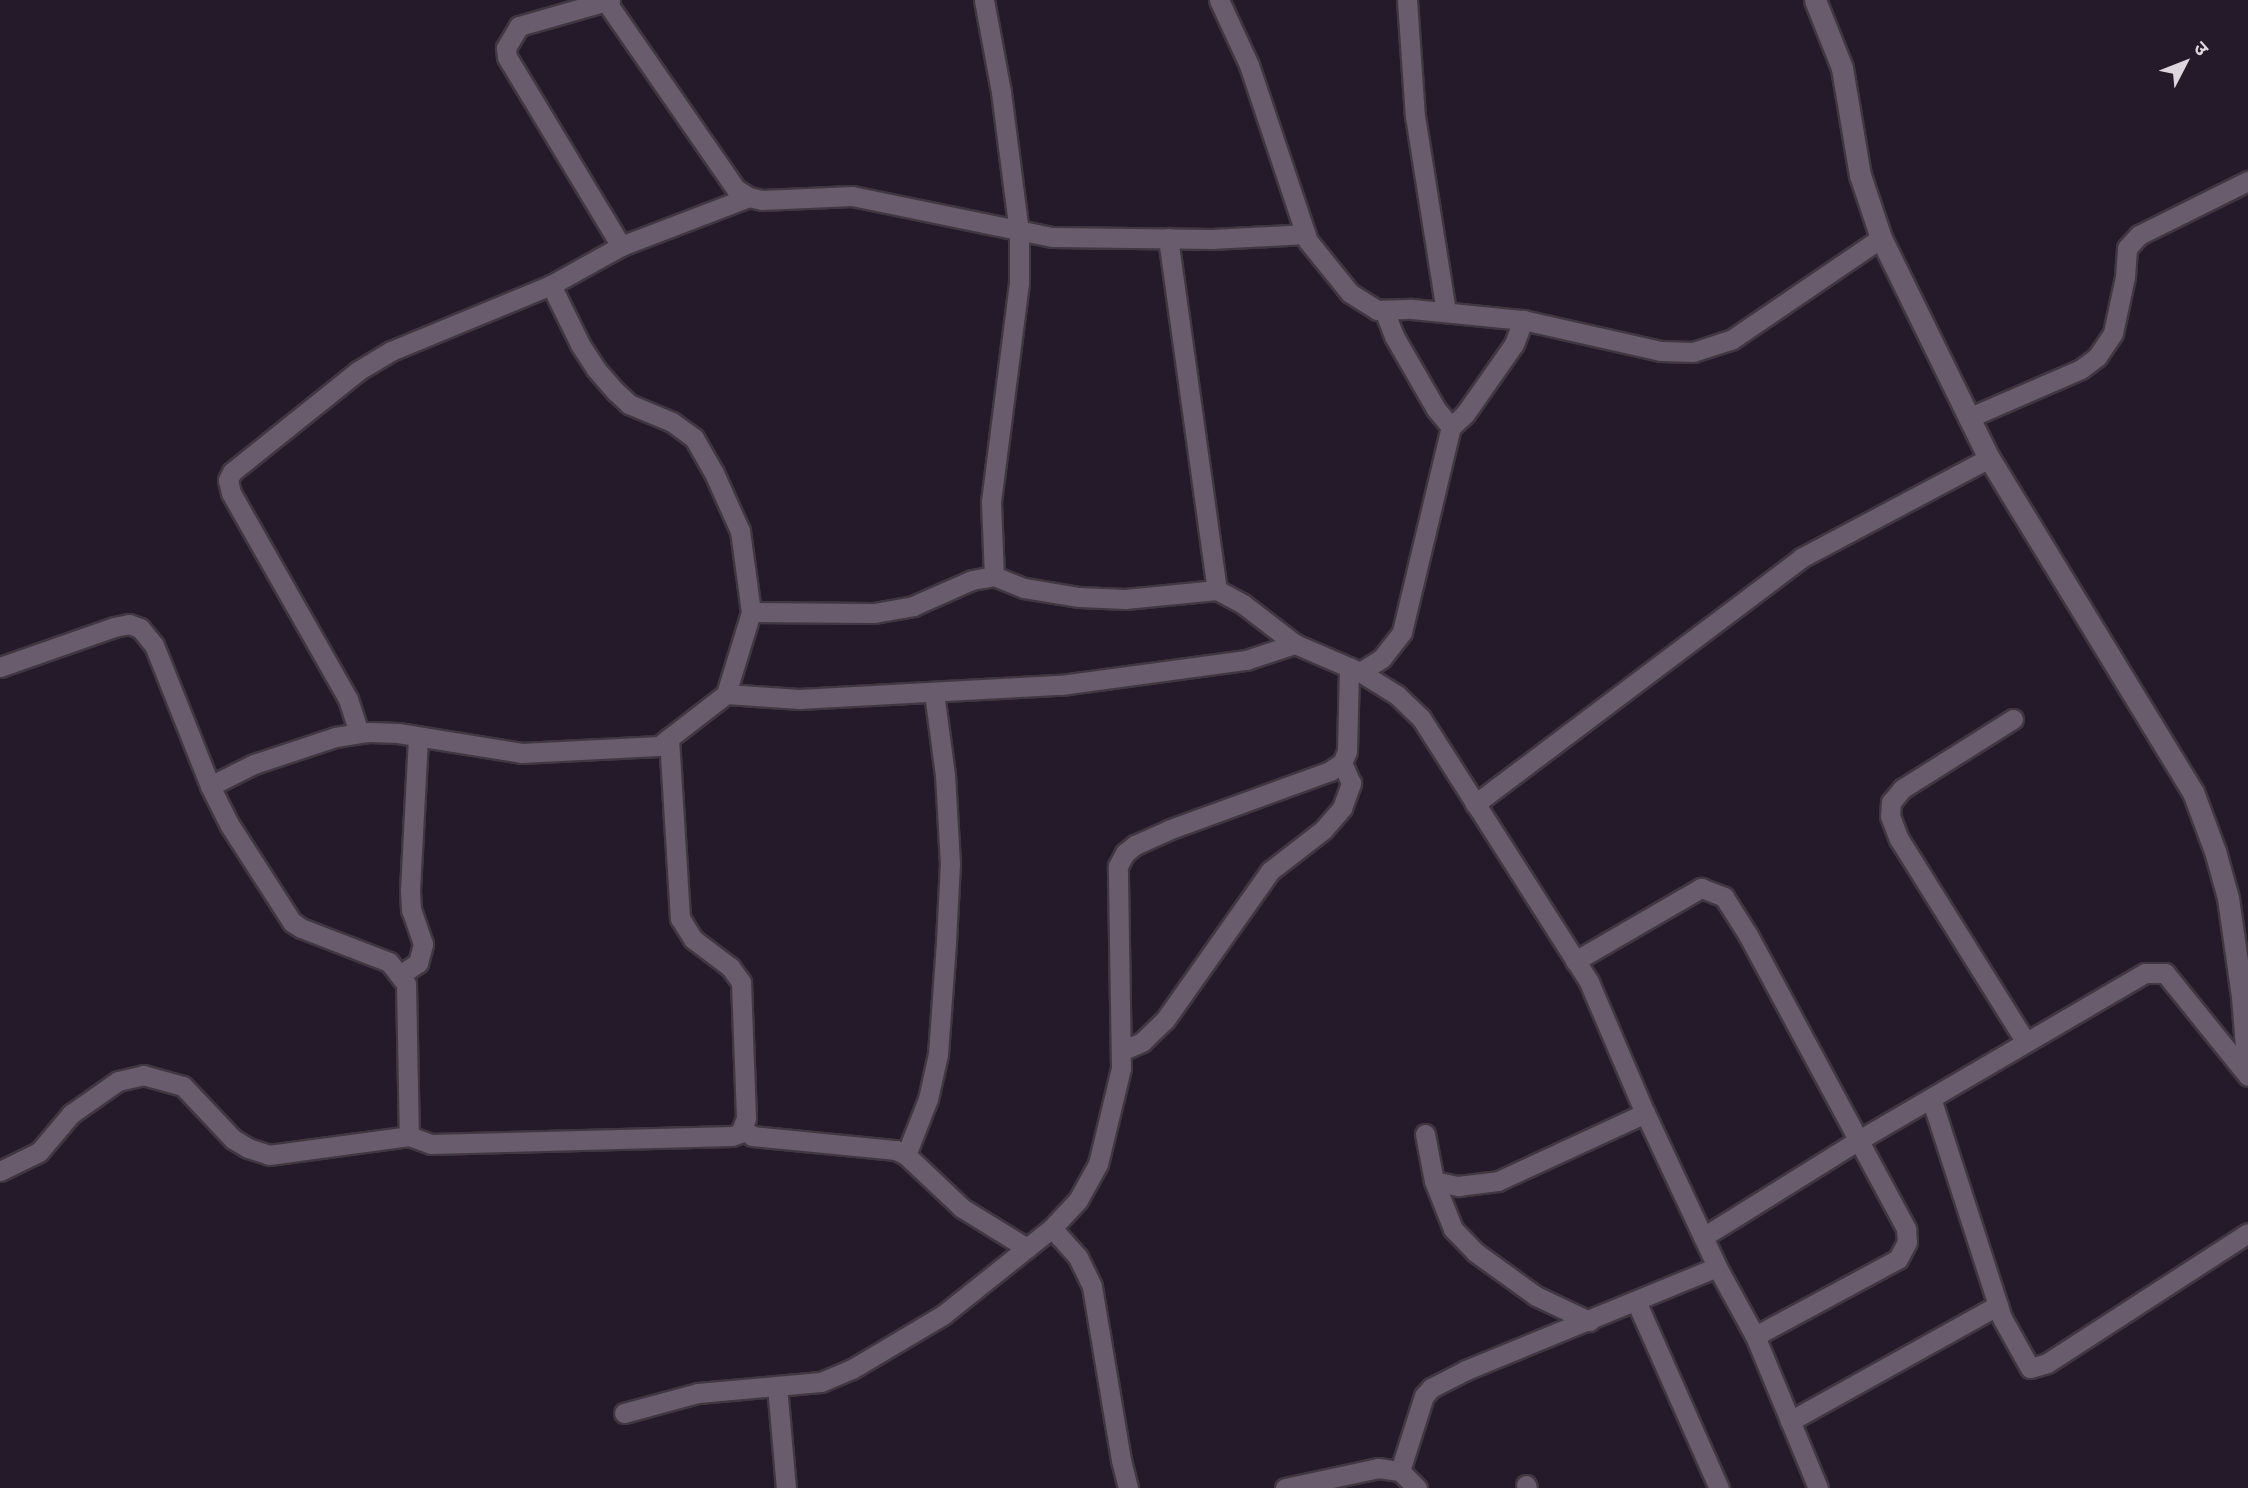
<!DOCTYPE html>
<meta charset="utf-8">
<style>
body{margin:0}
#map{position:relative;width:2248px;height:1488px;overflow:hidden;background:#251a29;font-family:"Fira Sans Condensed","Noto Sans Devanagari",sans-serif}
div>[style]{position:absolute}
.roads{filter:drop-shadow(2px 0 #403742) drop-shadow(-2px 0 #403742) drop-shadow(0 2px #403742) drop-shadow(0 -2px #403742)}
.street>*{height:19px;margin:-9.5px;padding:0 9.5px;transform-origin:9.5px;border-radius:9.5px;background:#685c6d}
.secondary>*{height:21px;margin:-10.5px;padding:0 10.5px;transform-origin:10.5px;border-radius:10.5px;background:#685c6d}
span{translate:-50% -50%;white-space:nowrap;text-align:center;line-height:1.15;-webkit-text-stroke:7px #251a29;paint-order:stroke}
.north{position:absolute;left:2150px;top:28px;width:70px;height:70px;-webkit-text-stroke:5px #251a29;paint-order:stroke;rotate:48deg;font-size:19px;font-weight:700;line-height:28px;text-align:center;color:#ddd6df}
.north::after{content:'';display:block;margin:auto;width:24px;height:32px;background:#ddd6df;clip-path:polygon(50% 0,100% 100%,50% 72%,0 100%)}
</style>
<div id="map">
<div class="roads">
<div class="street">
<div style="left:605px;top:0;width:230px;rotate:55.3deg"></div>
<div style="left:736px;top:189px;width:15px;rotate:32deg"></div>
<div style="left:749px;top:197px;width:13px;rotate:13deg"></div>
<div style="left:762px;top:200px;width:90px;rotate:-2.5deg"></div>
<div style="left:852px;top:196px;width:204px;rotate:11.6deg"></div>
<div style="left:1052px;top:237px;width:160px;rotate:0.7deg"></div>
<div style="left:1212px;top:239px;width:94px;rotate:-3deg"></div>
<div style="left:610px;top:0;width:95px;rotate:164.1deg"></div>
<div style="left:519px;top:26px;width:26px;rotate:121deg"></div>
<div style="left:506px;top:48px;width:9px;rotate:84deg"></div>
<div style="left:507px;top:57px;width:221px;rotate:58.9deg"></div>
<div style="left:984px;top:0;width:94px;rotate:79.5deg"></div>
<div style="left:1001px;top:92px;width:141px;rotate:82.7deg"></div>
<div style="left:1019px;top:232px;width:51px;rotate:90deg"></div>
<div style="left:1019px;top:283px;width:221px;rotate:97.3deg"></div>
<div style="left:991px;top:502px;width:74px;rotate:87.7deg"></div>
<div style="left:1219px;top:0;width:72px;rotate:65.2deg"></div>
<div style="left:1249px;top:65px;width:186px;rotate:71.5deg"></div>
<div style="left:1308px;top:241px;width:67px;rotate:51.1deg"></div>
<div style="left:1350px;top:293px;width:32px;rotate:32deg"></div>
<div style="left:1377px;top:310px;width:35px;rotate:-2deg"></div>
<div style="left:1412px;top:309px;width:112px;rotate:5.7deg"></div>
<div style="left:1523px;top:320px;width:141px;rotate:12.7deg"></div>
<div style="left:1661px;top:351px;width:32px;rotate:2deg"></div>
<div style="left:1693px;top:352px;width:40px;rotate:-18deg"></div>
<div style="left:1731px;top:340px;width:181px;rotate:-34.2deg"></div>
<div style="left:1407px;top:0;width:116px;rotate:86.1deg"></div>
<div style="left:1415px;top:116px;width:198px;rotate:81deg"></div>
<div style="left:1168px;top:238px;width:355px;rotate:82.1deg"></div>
<div style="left:551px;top:285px;width:80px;rotate:-29.1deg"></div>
<div style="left:621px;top:246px;width:137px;rotate:-20.9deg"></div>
<div style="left:1968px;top:418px;width:123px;rotate:-23.4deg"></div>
<div style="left:2081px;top:369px;width:20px;rotate:-37deg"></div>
<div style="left:2097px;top:357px;width:29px;rotate:-56deg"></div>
<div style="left:2113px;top:333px;width:57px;rotate:-77.9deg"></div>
<div style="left:2125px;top:277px;width:29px;rotate:-86deg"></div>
<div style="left:2127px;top:248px;width:18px;rotate:-47deg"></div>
<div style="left:2139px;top:235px;width:122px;rotate:-26.4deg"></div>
<div style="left:1451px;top:427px;width:19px;rotate:-43deg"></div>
<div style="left:1465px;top:414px;width:85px;rotate:-55deg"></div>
<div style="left:1514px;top:344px;width:26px;rotate:-69deg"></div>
<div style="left:751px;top:612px;width:123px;rotate:0.5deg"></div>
<div style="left:874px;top:613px;width:40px;rotate:-10deg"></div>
<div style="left:913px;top:606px;width:64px;rotate:-23.8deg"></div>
<div style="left:972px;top:580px;width:22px;rotate:-10deg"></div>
<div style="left:994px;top:576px;width:32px;rotate:22deg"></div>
<div style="left:1024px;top:588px;width:56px;rotate:9.3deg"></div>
<div style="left:1079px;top:597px;width:46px;rotate:2.5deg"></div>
<div style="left:1125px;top:599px;width:92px;rotate:-5.6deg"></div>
<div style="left:1217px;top:590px;width:30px;rotate:28deg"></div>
<div style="left:1243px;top:604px;width:66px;rotate:37.6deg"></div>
<div style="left:1295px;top:644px;width:71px;rotate:23.3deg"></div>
<div style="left:1360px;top:672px;width:44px;rotate:31.9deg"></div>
<div style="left:1397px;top:695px;width:33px;rotate:44deg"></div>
<div style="left:1421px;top:718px;width:313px;rotate:57.5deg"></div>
<div style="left:1589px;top:982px;width:142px;rotate:66.9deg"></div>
<div style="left:1645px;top:1113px;width:170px;rotate:64.9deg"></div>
<div style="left:1717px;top:1267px;width:79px;rotate:61.2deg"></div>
<div style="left:1755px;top:1336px;width:165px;rotate:67.5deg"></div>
<div style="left:0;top:667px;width:121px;rotate:-19.3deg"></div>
<div style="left:114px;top:627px;width:15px;rotate:-11deg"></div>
<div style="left:129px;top:624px;width:12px;rotate:20deg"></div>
<div style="left:140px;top:628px;width:22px;rotate:51deg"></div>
<div style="left:154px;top:645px;width:152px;rotate:68.3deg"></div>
<div style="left:210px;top:786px;width:49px;rotate:-26.6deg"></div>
<div style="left:254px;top:764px;width:85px;rotate:-18.4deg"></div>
<div style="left:335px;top:737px;width:24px;rotate:-9deg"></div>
<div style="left:359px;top:733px;width:11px;rotate:-5deg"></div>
<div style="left:370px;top:732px;width:28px;rotate:2deg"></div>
<div style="left:398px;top:733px;width:125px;rotate:9.2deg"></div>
<div style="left:521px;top:753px;width:138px;rotate:-2.9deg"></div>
<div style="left:659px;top:746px;width:85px;rotate:-37.8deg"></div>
<div style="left:726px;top:694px;width:86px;rotate:-73deg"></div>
<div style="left:751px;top:612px;width:82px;rotate:-97.7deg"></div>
<div style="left:740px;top:531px;width:64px;rotate:-114.1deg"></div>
<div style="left:714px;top:473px;width:40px;rotate:-119.7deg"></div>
<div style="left:694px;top:438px;width:27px;rotate:-144deg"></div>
<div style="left:672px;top:422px;width:47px;rotate:-157.3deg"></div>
<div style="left:629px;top:404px;width:19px;rotate:-137deg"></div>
<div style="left:615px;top:391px;width:29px;rotate:-131deg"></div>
<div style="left:596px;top:369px;width:30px;rotate:-123deg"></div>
<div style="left:580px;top:344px;width:66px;rotate:-116.2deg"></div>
<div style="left:551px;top:285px;width:173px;rotate:157.6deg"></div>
<div style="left:391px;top:351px;width:39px;rotate:149deg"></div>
<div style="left:358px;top:371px;width:161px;rotate:141.3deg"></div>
<div style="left:232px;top:472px;width:9px;rotate:117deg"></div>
<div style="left:228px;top:480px;width:13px;rotate:77deg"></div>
<div style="left:231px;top:493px;width:237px;rotate:60.4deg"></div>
<div style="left:348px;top:699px;width:36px;rotate:72deg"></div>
<div style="left:1360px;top:672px;width:26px;rotate:-32deg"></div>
<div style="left:1382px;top:658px;width:33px;rotate:-52deg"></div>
<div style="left:1402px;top:632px;width:211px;rotate:-76.6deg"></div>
<div style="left:1451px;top:427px;width:23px;rotate:-130deg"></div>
<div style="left:1436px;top:409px;width:84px;rotate:-119.9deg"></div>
<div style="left:1394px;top:336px;width:28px;rotate:-111deg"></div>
<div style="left:726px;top:694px;width:73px;rotate:3.9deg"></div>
<div style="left:799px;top:699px;width:262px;rotate:-3.1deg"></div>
<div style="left:1061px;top:685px;width:187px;rotate:-7.7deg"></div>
<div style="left:1246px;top:660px;width:52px;rotate:-18.1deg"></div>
<div style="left:2013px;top:719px;width:131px;rotate:147.8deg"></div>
<div style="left:1902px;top:789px;width:17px;rotate:130deg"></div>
<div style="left:1891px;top:802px;width:14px;rotate:94deg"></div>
<div style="left:1890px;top:816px;width:25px;rotate:69deg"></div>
<div style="left:1899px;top:839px;width:239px;rotate:58deg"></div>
<div style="left:210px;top:786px;width:42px;rotate:63.4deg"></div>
<div style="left:229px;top:824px;width:117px;rotate:57.3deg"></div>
<div style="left:292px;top:922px;width:11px;rotate:34deg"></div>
<div style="left:301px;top:928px;width:94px;rotate:21.1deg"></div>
<div style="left:389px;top:962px;width:28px;rotate:52deg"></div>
<div style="left:406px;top:984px;width:152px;rotate:88.9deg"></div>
<div style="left:409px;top:1136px;width:23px;rotate:20deg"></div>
<div style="left:431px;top:1144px;width:301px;rotate:-1.5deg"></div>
<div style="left:732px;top:1136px;width:9px;rotate:-21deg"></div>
<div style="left:740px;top:1133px;width:16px;rotate:-68deg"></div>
<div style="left:746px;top:1118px;width:136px;rotate:-92.1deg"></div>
<div style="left:741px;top:982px;width:19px;rotate:-126deg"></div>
<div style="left:730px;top:967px;width:46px;rotate:-142.9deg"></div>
<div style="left:693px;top:939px;width:25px;rotate:-122deg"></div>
<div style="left:680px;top:918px;width:180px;rotate:-93.5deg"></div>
<div style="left:1475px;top:804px;width:408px;rotate:-37deg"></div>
<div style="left:1801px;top:558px;width:213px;rotate:-28deg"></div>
<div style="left:1575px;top:961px;width:146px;rotate:-30.1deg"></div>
<div style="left:1701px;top:888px;width:25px;rotate:21deg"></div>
<div style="left:1724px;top:897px;width:45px;rotate:57.7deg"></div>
<div style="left:1748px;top:935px;width:334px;rotate:61.7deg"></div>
<div style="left:1906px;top:1229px;width:13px;rotate:86deg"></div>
<div style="left:1907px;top:1242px;width:19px;rotate:118deg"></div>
<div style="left:1898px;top:1259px;width:162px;rotate:151.7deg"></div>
<div style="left:400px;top:975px;width:22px;rotate:-34deg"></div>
<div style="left:418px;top:963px;width:20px;rotate:-75deg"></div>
<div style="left:423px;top:944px;width:36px;rotate:-109deg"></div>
<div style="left:411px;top:910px;width:20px;rotate:-93deg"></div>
<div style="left:410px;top:890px;width:153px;rotate:-87deg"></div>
<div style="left:1121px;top:1051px;width:23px;rotate:-23deg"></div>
<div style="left:1142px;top:1042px;width:32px;rotate:-44deg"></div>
<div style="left:1165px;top:1020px;width:182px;rotate:-54.8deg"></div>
<div style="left:1270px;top:871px;width:67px;rotate:-37.7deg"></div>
<div style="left:1323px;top:830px;width:29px;rotate:-49deg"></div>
<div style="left:1342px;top:808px;width:27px;rotate:-70deg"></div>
<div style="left:1351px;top:783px;width:22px;rotate:-114deg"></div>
<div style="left:1931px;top:1098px;width:231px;rotate:72.1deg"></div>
<div style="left:2002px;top:1318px;width:57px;rotate:60.8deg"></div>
<div style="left:2030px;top:1368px;width:18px;rotate:-16deg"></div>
<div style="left:2047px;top:1363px;width:239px;rotate:-32.9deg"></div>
<div style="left:743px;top:1128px;width:12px;rotate:42deg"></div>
<div style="left:752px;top:1136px;width:145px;rotate:5.6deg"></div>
<div style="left:896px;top:1150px;width:11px;rotate:27deg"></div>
<div style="left:906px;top:1155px;width:77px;rotate:43.4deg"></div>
<div style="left:962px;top:1208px;width:76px;rotate:31.6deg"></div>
<div style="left:1425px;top:1134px;width:48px;rotate:79.2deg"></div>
<div style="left:1434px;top:1181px;width:52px;rotate:68.4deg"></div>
<div style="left:1453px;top:1229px;width:32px;rotate:46deg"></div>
<div style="left:1475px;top:1252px;width:75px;rotate:35.8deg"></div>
<div style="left:1536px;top:1296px;width:59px;rotate:25.3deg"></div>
<div style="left:906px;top:1155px;width:60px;rotate:-68.6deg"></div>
<div style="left:928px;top:1099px;width:46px;rotate:-77.5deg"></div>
<div style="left:938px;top:1054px;width:112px;rotate:-85.9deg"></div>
<div style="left:946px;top:942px;width:78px;rotate:-87.1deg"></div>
<div style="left:950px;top:864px;width:89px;rotate:-93.2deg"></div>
<div style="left:945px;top:775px;width:83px;rotate:-97.6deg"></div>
<div style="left:0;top:1171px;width:43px;rotate:-26deg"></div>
<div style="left:39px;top:1152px;width:50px;rotate:-49.9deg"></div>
<div style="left:71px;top:1114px;width:57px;rotate:-35.1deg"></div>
<div style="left:118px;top:1081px;width:26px;rotate:-13deg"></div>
<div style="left:143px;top:1075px;width:41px;rotate:15.4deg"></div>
<div style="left:183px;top:1086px;width:73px;rotate:46.7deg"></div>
<div style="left:233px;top:1139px;width:17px;rotate:31deg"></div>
<div style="left:248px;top:1148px;width:22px;rotate:18deg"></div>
<div style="left:269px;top:1155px;width:141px;rotate:-7.7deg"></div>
<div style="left:1434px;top:1181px;width:25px;rotate:12deg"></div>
<div style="left:1458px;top:1186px;width:40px;rotate:-7.1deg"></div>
<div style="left:1498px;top:1181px;width:162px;rotate:-24.8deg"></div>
<div style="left:1703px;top:1237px;width:184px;rotate:-31.9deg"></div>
<div style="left:1859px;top:1140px;width:331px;rotate:-30.3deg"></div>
<div style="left:2145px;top:973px;width:20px"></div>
<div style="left:2165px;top:973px;width:132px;rotate:51.1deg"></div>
<div style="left:1636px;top:1301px;width:205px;rotate:66.1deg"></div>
<div style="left:777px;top:1386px;width:102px;rotate:85deg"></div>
<div style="left:624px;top:1413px;width:77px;rotate:-15.1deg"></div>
<div style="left:698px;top:1393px;width:123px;rotate:-5.1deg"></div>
<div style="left:821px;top:1382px;width:34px;rotate:-23deg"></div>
<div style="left:852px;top:1369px;width:106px;rotate:-30.7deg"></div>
<div style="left:943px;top:1315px;width:139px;rotate:-38.6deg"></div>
<div style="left:1790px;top:1421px;width:238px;rotate:-29.1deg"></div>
<div style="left:1400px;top:1471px;width:79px;rotate:-72.3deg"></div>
<div style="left:1424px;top:1396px;width:11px;rotate:-49deg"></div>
<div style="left:1431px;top:1388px;width:39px;rotate:-27deg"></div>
<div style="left:1466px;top:1370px;width:271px;rotate:-22.3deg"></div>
<div style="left:1526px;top:1485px;width:3px;rotate:72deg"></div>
<div style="left:1128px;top:1488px;width:29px;rotate:-104deg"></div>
<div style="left:1121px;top:1460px;width:176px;rotate:-99.5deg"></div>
<div style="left:1092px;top:1286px;width:32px;rotate:-116deg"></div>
<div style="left:1078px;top:1257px;width:39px;rotate:-132deg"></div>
<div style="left:1052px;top:1228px;width:38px;rotate:-47deg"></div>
<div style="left:1078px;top:1200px;width:41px;rotate:-60.9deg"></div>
<div style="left:1098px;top:1164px;width:99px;rotate:-76.5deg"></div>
<div style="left:1121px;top:1068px;width:202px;rotate:-90.9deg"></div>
<div style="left:1118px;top:866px;width:15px;rotate:-62deg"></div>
<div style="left:1125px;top:853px;width:13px;rotate:-39deg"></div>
<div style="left:1135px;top:845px;width:36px;rotate:-24deg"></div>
<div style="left:1168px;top:830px;width:172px;rotate:-20deg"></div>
<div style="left:1330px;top:771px;width:14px;rotate:-34deg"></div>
<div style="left:1342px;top:763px;width:13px;rotate:-67deg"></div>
<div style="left:1347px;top:751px;width:84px;rotate:-88.6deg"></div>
<div style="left:1285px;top:1488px;width:95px;rotate:-12.1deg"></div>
<div style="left:1378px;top:1468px;width:22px;rotate:8deg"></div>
<div style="left:1400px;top:1471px;width:24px;rotate:45deg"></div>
</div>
<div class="secondary">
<div style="left:1815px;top:0;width:73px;rotate:68.3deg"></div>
<div style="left:1842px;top:68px;width:109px;rotate:80.5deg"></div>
<div style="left:1860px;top:175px;width:66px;rotate:71.6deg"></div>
<div style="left:1881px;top:238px;width:245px;rotate:63.9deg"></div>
<div style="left:1989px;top:458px;width:391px;rotate:58.6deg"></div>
<div style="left:2193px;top:792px;width:63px;rotate:69.6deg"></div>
<div style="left:2215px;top:851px;width:49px;rotate:74.5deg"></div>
<div style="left:2228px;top:898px;width:99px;rotate:81.9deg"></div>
<div style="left:2242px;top:996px;width:77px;rotate:85.5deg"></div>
</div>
</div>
<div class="north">उ</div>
</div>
